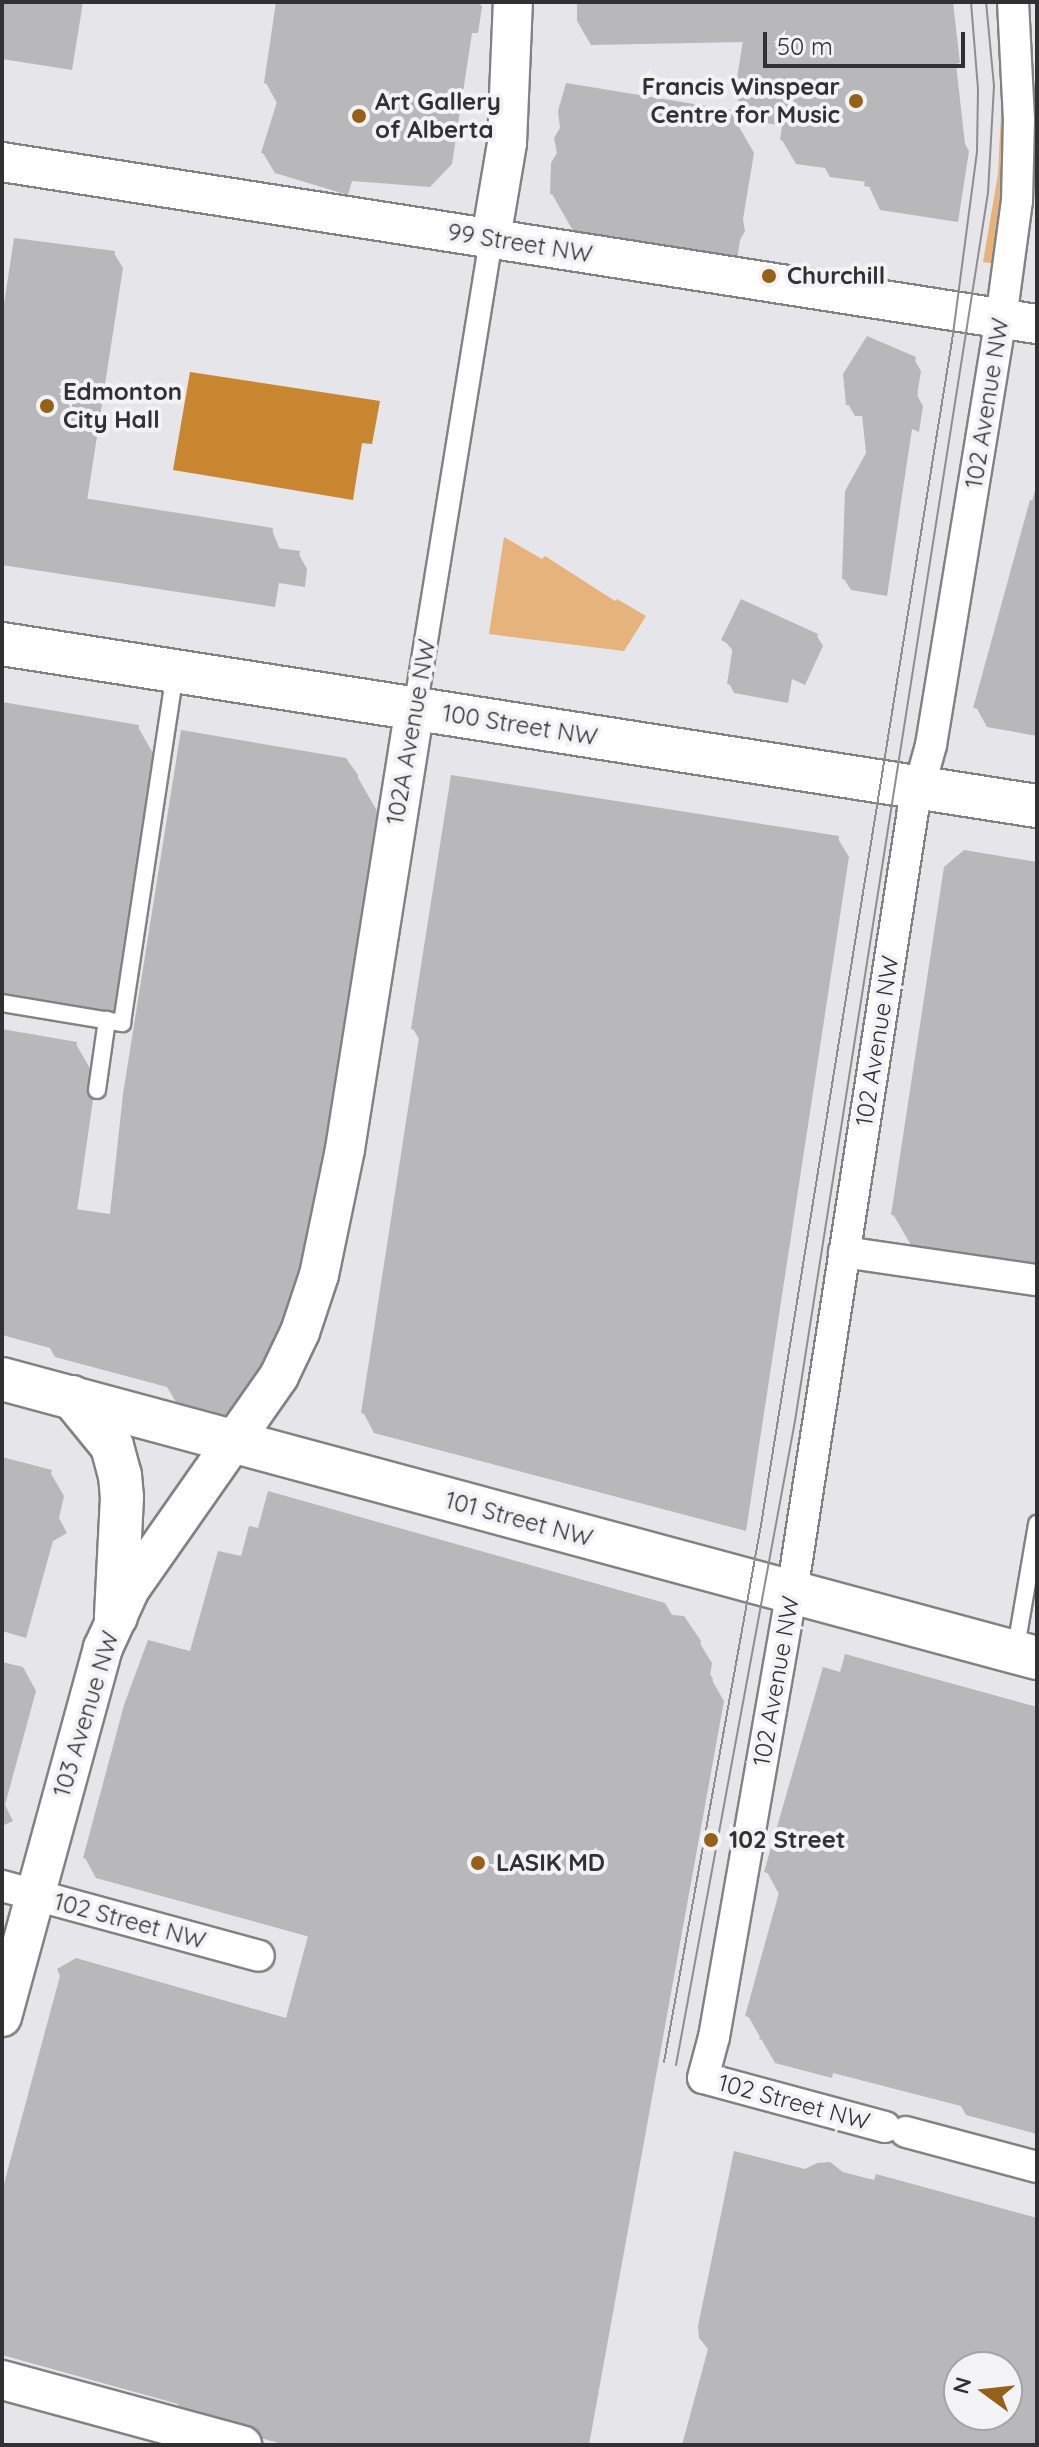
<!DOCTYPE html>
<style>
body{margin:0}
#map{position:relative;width:1039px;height:2447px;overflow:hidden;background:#e6e5e9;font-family:Quicksand,sans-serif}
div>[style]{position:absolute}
.green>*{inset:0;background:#e5b37b}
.water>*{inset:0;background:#c98630}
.shadow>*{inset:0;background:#0003}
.building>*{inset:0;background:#b8b8bb}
.roads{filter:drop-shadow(2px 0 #828285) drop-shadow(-2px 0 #828285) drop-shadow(0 2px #828285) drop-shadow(0 -2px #828285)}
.service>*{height:16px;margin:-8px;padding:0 8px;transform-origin:8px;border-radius:8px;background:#fff}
.pedestrian>*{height:22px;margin:-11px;padding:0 11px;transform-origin:11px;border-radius:11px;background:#fff}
.minor>*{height:30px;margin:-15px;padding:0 15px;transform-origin:15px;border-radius:15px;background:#fff}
.tertiary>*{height:38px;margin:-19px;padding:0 19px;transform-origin:19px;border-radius:19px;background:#fff}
.secondary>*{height:42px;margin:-21px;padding:0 21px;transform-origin:21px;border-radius:21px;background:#fff}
.tram>*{height:2px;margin:-1px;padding:0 1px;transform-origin:1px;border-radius:1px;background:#8e8d90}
.dots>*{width:22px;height:22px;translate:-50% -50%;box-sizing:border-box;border:4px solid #f3f3f6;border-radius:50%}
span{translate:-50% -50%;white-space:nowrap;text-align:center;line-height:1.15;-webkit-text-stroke:8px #f3f3f6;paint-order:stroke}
.poi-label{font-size:24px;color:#313032;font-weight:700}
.right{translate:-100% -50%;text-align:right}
.left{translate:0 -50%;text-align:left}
.street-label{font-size:24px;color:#313032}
.frame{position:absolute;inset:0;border:4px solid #313032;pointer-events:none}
.north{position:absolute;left:943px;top:2351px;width:80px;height:80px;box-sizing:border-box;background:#f3f3f6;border:2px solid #a5a5a8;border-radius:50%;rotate:285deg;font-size:22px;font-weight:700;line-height:32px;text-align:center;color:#313032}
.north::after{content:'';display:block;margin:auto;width:28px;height:36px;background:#956017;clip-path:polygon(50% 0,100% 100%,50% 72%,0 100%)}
.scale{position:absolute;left:763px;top:32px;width:202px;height:36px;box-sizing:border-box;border:4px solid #313032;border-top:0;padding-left:10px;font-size:24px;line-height:28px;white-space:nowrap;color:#313032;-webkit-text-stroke:6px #f3f3f6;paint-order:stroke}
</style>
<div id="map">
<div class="green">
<div style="clip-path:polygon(1001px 114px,1005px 114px,1005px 177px,996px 264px,983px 262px,998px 174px)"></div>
<div style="clip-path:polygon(504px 537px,542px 559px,545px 556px,615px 601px,617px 599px,646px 616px,624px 651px,489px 634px)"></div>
</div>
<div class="water">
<div style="clip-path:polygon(190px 372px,380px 401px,372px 444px,362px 443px,353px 500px,173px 470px)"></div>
</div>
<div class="shadow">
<div style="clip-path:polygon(2px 2px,83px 2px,72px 70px,2px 59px)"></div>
<div style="clip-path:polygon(290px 2px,479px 2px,482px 7px,478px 33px,472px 33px,452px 164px,430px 187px,352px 181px,348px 195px,275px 173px,263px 153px,277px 103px,266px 83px)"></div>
<div style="clip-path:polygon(577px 2px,953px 2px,960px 63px,956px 64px,965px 144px,969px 151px,958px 222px,880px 210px,867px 182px,830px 177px,825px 168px,796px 164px,782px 140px,784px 126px,749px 120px,736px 96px,744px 42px,591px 45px,577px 21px)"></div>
<div style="clip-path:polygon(730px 111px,754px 153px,743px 219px,745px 231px,740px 240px,737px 261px,576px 236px,552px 194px)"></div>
<div style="clip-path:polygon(114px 253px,123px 268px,87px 501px,272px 530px,280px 550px,298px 553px,307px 569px,305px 587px,279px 583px,275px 607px,2px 565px,2px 314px)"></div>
<div style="clip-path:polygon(914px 359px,921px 371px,917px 395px,923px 406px,919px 432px,912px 429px,887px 596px,851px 590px,844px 579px,868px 453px,864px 416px,855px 416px,848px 404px)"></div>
<div style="clip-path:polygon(1037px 483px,1037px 736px,987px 727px,976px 707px)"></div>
<div style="clip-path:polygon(817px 636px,823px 646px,805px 685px,792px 679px,788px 703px,734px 693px,729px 683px,734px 652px,724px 640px)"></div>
<div style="clip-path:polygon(2px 704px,138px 727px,154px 755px,114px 1025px,2px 1009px)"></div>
<div style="clip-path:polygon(357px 776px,377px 811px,306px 1278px,294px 1320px,232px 1418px,179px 1407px,167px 1387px,55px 1357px,50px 1348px,2px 1335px,2px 1031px,76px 1044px,96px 1079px,77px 1211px,111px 1216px)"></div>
<div style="clip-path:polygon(837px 837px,849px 857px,746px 1531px,374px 1433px,363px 1412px,421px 1042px,413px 1029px)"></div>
<div style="clip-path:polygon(1037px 864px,1037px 1265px,912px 1247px,893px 1214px)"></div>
<div style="clip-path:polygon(2px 1459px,50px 1472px,64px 1496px,59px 1518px,67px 1533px,53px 1541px,26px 1638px,2px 1631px)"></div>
<div style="clip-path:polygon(671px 1617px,699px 1642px,712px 1663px,710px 1677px,724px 1701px,589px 2445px,286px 2445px,185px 2417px,178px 2404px,2px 2355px,2px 2199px,287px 2020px,310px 1937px,96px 1878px,85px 1858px,192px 1654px)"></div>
<div style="clip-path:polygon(2px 1662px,23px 1667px,36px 1691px,5px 1805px,13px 1821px,2px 1826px)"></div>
<div style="clip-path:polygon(1037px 1709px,1037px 2134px,966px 2115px,961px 2106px,833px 2073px,832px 2078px,775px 2063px,748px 2016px,780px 1896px,767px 1872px)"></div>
</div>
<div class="building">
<div style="clip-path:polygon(2px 2px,69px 2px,61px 51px,2px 42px)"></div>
<div style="clip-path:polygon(276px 2px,463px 2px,442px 144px,418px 168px,341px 162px,337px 176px,261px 153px,281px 89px,264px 83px)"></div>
<div style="clip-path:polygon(749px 2px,943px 2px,947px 40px,943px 41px,953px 125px,956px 126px,945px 199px,864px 186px,868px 162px,814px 153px,815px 146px,780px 140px,785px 105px,734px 97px)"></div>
<div style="clip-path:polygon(566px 83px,731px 110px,720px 175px,722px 188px,716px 198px,713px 220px,658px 210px,638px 211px,619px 204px,582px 203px,550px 194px,551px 163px,557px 153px,554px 138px,560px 128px,558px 111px)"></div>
<div style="clip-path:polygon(14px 238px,115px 251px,77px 497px,273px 528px,270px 547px,300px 551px,297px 572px,271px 568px,267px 593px,2px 552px,2px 317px)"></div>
<div style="clip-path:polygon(867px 336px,916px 357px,910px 388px,918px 392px,913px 422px,906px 419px,881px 585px,842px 579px,845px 491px,866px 453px,861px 405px,846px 405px,843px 374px)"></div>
<div style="clip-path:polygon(1030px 500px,1037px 501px,1037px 717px,973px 708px)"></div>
<div style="clip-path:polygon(741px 599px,818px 634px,799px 676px,787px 670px,783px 693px,727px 684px,733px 646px,721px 640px)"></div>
<div style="clip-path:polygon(2px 702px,139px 725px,99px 998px,2px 984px)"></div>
<div style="clip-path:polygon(181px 730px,346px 758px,358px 775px,287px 1242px,275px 1285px,239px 1357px,233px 1346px,212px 1383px,156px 1372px,160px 1357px,33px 1322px,35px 1315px,2px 1306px,2px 1029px,77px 1042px,54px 1206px,110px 1214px,123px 1094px)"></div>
<div style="clip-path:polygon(451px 775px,839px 836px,736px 1512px,361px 1413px,420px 1031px,411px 1029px)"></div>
<div style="clip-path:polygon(964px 850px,1037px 862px,1037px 1236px,891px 1215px,944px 867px)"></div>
<div style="clip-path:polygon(2px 1457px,52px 1470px,46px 1492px,55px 1509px,40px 1517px,9px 1632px,2px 1631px)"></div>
<div style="clip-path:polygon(268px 1491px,665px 1603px,672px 1615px,684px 1616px,701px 1641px,699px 1657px,713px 1679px,574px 2445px,340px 2445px,200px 2407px,171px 2397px,175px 2387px,2px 2339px,2px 2191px,60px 1976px,57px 1969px,76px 1958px,286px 2018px,312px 1921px,83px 1858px,124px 1705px,148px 1640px,190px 1651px,218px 1551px,241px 1556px,249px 1526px,258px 1528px)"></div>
<div style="clip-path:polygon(845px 1654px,1037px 1707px,1037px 2115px,950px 2091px,952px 2084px,820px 2050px,818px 2055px,759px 2039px,764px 2021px,745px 2016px,783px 1878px,764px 1872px,823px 1667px,840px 1672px)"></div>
<div style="clip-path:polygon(evenodd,734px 2151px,805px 2169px,817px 2163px,830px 2162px,843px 2172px,874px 2180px,876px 2174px,1037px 2218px,1037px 2445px,682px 2445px,708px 2349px,699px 2338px,698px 2326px,734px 2151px,959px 2367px,1007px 2367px,1007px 2415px,959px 2415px,959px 2367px)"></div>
</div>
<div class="roads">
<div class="service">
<div style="left:2px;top:1003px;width:122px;rotate:9.5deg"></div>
<div style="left:122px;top:1023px;width:356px;rotate:-81.4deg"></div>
<div style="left:97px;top:1090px;width:71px;rotate:-81.9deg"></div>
<div style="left:1015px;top:1653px;width:131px;rotate:-80.3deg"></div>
</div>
<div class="pedestrian">
<div style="left:415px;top:709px;width:477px;rotate:-80.8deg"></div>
</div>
<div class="minor">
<div style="left:844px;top:1252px;width:195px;rotate:8.3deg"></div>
<div style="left:2px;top:1886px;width:266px;rotate:15.2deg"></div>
<div style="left:885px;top:2127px;width:188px;rotate:-164.9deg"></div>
<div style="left:703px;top:2078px;width:42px;rotate:-75deg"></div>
<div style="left:714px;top:2037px;width:452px;rotate:-80.1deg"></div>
<div style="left:792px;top:1592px;width:791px;rotate:-81.2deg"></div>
<div style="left:913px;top:810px;width:67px;rotate:-74.5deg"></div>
<div style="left:931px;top:745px;width:432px;rotate:-80.7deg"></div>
<div style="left:1001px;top:319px;width:119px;rotate:-82.3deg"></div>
<div style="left:1017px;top:201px;width:81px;rotate:-88.6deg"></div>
<div style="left:1019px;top:120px;width:118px;rotate:-92.9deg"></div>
<div style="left:906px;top:2132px;width:136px;rotate:15deg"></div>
</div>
<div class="tertiary">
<div style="left:2px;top:162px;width:1048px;rotate:8.9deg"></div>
<div style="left:491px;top:238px;width:96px;rotate:-80.4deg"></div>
<div style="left:507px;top:143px;width:141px;rotate:-87.6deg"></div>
<div style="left:2px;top:2017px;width:383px;rotate:-74.7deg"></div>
<div style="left:103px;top:1648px;width:65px;rotate:-65.4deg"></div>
<div style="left:130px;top:1589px;width:260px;rotate:-55deg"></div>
<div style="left:279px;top:1376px;width:49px;rotate:-64.5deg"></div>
<div style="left:300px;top:1332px;width:60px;rotate:-71.6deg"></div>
<div style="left:319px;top:1275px;width:129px;rotate:-78.3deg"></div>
<div style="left:345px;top:1149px;width:446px;rotate:-81deg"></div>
<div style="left:2px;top:2380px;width:249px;rotate:15.2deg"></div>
</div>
<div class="secondary">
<div style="left:2px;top:644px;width:1048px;rotate:8.9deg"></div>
<div style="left:2px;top:1379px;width:1072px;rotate:15.09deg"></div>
<div style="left:72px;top:1397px;width:63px;rotate:50.8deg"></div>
<div style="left:112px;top:1446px;width:30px;rotate:75deg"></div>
<div style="left:120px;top:1475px;width:22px;rotate:85deg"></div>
<div style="left:122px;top:1497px;width:120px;rotate:92.9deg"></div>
</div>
</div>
<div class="tram">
<div style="left:664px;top:2062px;width:546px;rotate:-79.76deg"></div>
<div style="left:761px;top:1525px;width:1206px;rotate:-80.84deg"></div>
<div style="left:953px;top:334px;width:184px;rotate:-82.5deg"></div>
<div style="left:977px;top:152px;width:63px;rotate:-89.1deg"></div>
<div style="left:978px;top:89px;width:87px;rotate:-94.6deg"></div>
<div style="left:676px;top:2065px;width:655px;rotate:-79.53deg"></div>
<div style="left:795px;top:1421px;width:1243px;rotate:-81.07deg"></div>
<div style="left:988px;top:193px;width:107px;rotate:-86.8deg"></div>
<div style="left:994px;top:86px;width:84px;rotate:-95.4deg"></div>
</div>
<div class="dots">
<div style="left:856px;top:101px;background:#956017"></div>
<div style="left:359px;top:116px;background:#956017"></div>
<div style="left:769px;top:276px;background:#956017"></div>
<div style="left:47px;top:406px;background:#956017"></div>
<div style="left:711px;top:1840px;background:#956017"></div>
<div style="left:478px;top:1863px;background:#956017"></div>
</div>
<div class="poi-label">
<span class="right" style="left:840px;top:101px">Francis Winspear<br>Centre for Music</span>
<span class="left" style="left:375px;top:116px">Art Gallery<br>of Alberta</span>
<span class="left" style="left:787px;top:276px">Churchill</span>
<span class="left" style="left:63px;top:406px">Edmonton<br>City Hall</span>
<span class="left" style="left:729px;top:1840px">102 Street</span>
<span class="left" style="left:496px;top:1863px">LASIK MD</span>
</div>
<div class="street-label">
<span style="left:520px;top:243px;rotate:9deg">99 Street NW</span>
<span style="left:987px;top:403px;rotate:-81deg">102 Avenue NW</span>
<span style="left:520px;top:725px;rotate:9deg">100 Street NW</span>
<span style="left:411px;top:732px;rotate:-80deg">102A Avenue NW</span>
<span style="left:877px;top:1041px;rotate:-81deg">102 Avenue NW</span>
<span style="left:519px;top:1519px;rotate:15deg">101 Street NW</span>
<span style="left:776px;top:1681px;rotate:-80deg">102 Avenue NW</span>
<span style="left:86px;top:1714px;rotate:-73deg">103 Avenue NW</span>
<span style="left:130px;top:1921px;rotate:15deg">102 Street NW</span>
<span style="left:794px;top:2102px;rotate:15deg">102 Street NW</span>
</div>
<div class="frame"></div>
<div class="north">N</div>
<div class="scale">50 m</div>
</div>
